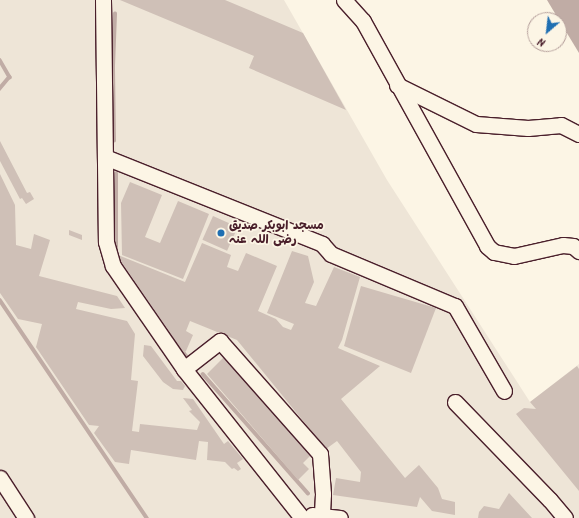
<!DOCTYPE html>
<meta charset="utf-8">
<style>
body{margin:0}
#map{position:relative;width:579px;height:518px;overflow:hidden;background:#fcf5e5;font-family:Kalam,"Playpen Sans Arabic",sans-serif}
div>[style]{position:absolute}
.built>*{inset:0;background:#eee5d7}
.water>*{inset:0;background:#c0aca5}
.stream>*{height:3.5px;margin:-1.75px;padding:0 1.75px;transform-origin:1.75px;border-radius:1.75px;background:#c0aca5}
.building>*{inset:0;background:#cfc0b7;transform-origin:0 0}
.roads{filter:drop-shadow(1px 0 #4a1f2b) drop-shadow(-1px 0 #4a1f2b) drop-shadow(0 1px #4a1f2b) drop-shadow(0 -1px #4a1f2b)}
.minor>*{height:15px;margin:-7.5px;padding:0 7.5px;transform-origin:7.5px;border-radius:7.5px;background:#fcf5e5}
.dots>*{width:11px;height:11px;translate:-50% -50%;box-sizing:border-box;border:2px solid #fcf5e5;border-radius:50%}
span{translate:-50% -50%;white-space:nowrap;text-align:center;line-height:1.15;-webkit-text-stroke:3.5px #fcf5e5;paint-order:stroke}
.poi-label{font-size:12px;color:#4a1f2b;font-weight:700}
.left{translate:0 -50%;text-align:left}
.north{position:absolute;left:527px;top:12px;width:40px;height:40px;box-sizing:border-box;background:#fcf5e5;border:1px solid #b59f9b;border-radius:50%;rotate:208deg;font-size:11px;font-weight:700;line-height:16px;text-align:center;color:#4a1f2b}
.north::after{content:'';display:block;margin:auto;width:14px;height:18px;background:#1f6fb2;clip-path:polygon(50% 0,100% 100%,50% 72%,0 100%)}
</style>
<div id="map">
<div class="built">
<div style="clip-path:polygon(0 0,284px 0,387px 180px,530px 402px,579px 364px,579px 518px,0 518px)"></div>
</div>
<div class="water">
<div style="clip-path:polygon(547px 0,579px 0,579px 53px,559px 20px)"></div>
</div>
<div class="stream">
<div style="left:0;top:60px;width:20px;rotate:60deg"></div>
<div style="left:10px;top:77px;width:16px;rotate:130deg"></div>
<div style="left:114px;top:141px;width:75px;rotate:-90.8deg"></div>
<div style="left:113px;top:66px;width:52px;rotate:-87.8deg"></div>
<div style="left:116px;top:251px;width:77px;rotate:-90deg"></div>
<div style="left:0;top:300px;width:263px;rotate:56deg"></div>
<div style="left:166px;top:330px;width:33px;rotate:52deg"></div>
<div style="left:203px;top:374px;width:159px;rotate:48.6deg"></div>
</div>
<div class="building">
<div style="clip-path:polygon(120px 0,225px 0,303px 33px,346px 110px,249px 68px,254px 56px)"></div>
<div style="clip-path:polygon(0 141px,27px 193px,30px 192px,34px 199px,26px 204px,22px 198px,20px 199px,0 161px)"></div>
<div style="clip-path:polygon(0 174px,15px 205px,16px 245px,31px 249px,34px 234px,50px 240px,39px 276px,117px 296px,125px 308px,111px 309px,78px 302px,76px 309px,127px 321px,135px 334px,131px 380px,138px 381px,132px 431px,139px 432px,140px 424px,197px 430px,200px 422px,189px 411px,192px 410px,183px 398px,193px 399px,224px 444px,228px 441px,243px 459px,237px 463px,241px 469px,238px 471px,234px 468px,232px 469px,225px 462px,207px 460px,208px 442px,199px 441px,196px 460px,131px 450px,129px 464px,115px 462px,94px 433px,99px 426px,89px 425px,36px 347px,42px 324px,18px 319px,0 293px)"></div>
<div style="clip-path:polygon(130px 182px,162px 195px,145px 237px,160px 243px,178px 201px,209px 214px,183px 279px,122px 255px,121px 203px)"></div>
<div style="left:213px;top:216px;width:27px;height:26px;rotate:24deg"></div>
<div style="clip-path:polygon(69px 230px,82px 235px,82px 240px,69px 235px)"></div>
<div style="clip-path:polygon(202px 243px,231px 255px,227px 267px,238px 271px,246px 253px,277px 266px,258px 311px,276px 319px,283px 327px,291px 330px,294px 324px,267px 313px,292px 251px,308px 256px,314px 282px,305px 303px,316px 306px,334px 267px,360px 277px,342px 340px,338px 348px,380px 366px,341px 399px,405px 478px,419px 465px,438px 488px,442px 499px,455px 502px,455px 515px,432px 511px,420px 497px,417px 507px,333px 495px,336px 478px,360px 482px,361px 472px,337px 441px,326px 449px,237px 340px,190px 321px,186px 331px,193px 335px,186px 351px,184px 353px,118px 257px,118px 255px,185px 282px)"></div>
<div style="clip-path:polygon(361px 286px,436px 308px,411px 373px,344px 346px)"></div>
<div style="clip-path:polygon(144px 345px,151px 346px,177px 381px,181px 381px,185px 386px,183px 390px,173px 389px,163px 382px,143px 356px)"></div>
<div style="clip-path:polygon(224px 357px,312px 454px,303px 463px,309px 469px,298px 480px,207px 374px)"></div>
<div style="clip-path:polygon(577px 366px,579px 369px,579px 491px,516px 414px,524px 408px,536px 409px,530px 402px)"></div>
<div style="clip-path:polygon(509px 493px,532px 518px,478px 518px,479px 512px,484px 506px,499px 509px)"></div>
</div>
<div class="roads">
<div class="minor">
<div style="left:103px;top:0;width:242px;rotate:89.3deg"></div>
<div style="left:106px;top:242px;width:25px;rotate:74deg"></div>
<div style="left:113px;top:266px;width:125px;rotate:55.4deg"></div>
<div style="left:184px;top:369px;width:190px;rotate:51.6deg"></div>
<div style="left:344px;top:0;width:28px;rotate:48deg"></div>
<div style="left:363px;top:21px;width:257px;rotate:61.1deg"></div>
<div style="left:487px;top:246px;width:9px;rotate:41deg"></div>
<div style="left:494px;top:252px;width:20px;rotate:11deg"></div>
<div style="left:514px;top:256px;width:50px;rotate:-12.7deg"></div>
<div style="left:563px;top:245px;width:10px;rotate:6deg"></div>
<div style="left:573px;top:246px;width:8px;rotate:40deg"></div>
<div style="left:397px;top:85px;width:88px;rotate:26.3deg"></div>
<div style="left:476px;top:124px;width:52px;rotate:4.4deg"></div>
<div style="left:528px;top:128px;width:33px;rotate:-5deg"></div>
<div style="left:561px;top:125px;width:20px;rotate:27deg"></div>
<div style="left:105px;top:157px;width:234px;rotate:21.8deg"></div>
<div style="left:322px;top:244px;width:13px;rotate:48deg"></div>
<div style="left:331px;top:254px;width:134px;rotate:22.8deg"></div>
<div style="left:455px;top:306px;width:98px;rotate:60deg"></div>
<div style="left:184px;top:369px;width:46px;rotate:-37.9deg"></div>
<div style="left:220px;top:341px;width:151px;rotate:48.5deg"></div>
<div style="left:320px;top:454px;width:40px;rotate:85.7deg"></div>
<div style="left:323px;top:494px;width:22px;rotate:93deg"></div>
<div style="left:455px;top:402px;width:136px;rotate:45.9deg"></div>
<div style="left:550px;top:500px;width:23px;rotate:50deg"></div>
<div style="left:0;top:478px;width:48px;rotate:57deg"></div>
<div style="left:312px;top:515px;width:28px;rotate:6deg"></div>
</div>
</div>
<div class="dots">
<div style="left:221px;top:233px;background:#1f6fb2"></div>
</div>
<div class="poi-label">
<span class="left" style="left:229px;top:233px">مسجد ابوبکر صدیق<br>رضی اللہ عنہ</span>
</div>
<div class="north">N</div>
</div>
